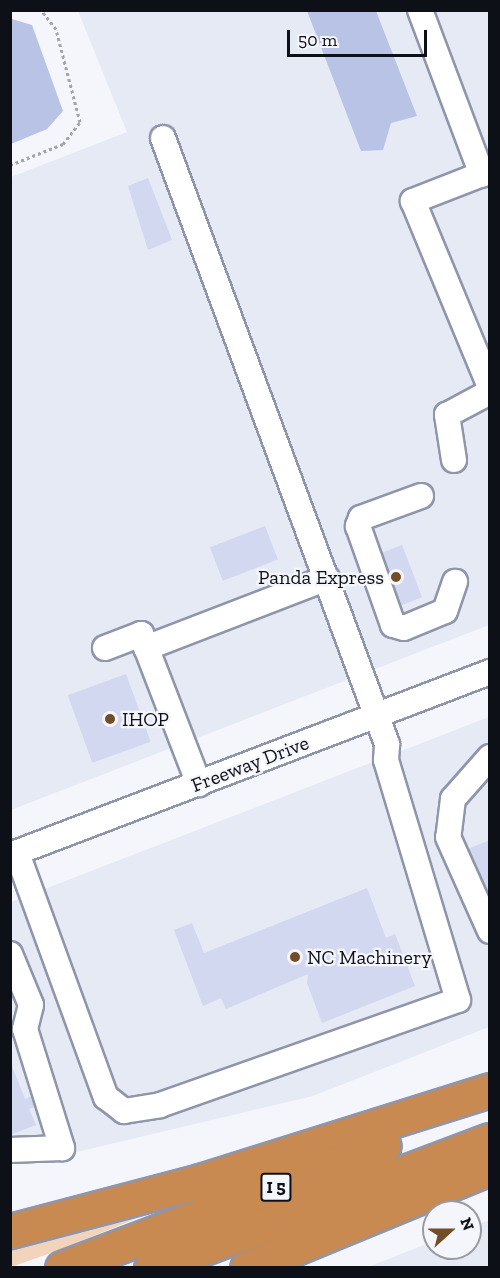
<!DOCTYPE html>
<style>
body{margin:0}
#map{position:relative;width:500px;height:1278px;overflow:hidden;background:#f5f6fb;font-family:"Zilla Slab",serif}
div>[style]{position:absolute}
.built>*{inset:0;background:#e6eaf5}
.green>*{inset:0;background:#f1d4bb}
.water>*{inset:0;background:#b8c3e5}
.building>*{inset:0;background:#d1d8ef;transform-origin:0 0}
.path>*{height:3px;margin-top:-1.5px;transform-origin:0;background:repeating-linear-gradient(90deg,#a4a5ac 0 3px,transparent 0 6px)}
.roads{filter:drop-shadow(2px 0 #8f95ab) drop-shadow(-2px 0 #8f95ab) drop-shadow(0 2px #8f95ab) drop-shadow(0 -2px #8f95ab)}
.minor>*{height:24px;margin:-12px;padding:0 12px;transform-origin:12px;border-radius:12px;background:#fff}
.highway>*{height:33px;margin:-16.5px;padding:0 16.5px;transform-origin:16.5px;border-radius:16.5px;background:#c88a50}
.dots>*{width:16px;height:16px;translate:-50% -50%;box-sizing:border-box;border:3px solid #f5f6fb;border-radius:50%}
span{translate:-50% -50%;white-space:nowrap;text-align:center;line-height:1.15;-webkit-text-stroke:4.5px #f5f6fb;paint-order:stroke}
.shield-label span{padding:2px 4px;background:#f5f6fb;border:2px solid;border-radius:4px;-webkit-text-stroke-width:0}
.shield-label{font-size:18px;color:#0e1018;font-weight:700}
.poi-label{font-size:20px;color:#0e1018}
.right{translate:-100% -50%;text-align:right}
.left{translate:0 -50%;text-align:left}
.street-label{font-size:20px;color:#0e1018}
.frame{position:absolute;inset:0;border:12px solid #0e1018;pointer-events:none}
.north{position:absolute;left:422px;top:1200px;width:60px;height:60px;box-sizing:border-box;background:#f5f6fb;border:2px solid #999aa0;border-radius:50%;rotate:69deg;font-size:16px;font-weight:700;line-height:24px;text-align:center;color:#0e1018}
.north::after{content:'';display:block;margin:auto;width:21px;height:27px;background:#734d29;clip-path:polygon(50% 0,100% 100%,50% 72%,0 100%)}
.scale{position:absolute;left:287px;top:30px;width:140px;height:27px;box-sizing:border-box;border:3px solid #0e1018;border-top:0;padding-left:8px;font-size:18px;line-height:21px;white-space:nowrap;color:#0e1018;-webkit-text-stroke:4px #f5f6fb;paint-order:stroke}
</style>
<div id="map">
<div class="built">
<div style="clip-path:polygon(78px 11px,489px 11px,489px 625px,11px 810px,11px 177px,127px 132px)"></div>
<div style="clip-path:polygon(489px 717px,489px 1027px,313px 1096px,60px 1156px,11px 1158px,11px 902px)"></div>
<div style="clip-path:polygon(489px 1220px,489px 1267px,368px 1267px,434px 1241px,434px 1248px,470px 1248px,470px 1227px)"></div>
</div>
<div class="green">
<div style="clip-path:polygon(145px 1215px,54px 1252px,11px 1267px,10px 1245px)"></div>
</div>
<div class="water">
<div style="clip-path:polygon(307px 11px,376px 11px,417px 116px,391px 123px,383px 150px,361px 151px)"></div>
<div style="clip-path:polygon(12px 19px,32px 25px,63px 111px,47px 129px,11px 144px)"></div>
</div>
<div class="building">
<div style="clip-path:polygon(148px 178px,172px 240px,148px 250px,128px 186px)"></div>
<div style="left:265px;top:526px;width:36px;height:59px;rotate:69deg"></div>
<div style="left:402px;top:545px;width:56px;height:34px;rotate:69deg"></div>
<div style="left:126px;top:674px;width:72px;height:62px;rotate:70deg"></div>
<div style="clip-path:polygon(490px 840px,490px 892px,478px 897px,460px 852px)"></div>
<div style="clip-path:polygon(367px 888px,386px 938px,395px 934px,415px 986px,322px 1023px,307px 983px,308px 974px,226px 1009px,221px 998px,203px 1006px,174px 930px,192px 923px,204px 953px)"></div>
<div style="clip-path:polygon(10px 1061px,25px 1099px,32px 1096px,36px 1106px,29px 1109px,36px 1125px,10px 1135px)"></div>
</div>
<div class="path">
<div style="left:10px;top:165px;width:57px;rotate:-21.6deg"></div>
<div style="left:63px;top:144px;width:28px;rotate:-52deg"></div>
<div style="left:80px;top:122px;width:96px;rotate:-104.5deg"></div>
<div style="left:56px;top:29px;width:24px;rotate:-128deg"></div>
</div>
<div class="roads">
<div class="minor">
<div style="left:420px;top:10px;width:176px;rotate:69.4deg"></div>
<div style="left:490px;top:171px;width:83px;rotate:158.7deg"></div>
<div style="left:413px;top:201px;width:201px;rotate:67.5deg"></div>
<div style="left:454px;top:460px;width:46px;rotate:-98.8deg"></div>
<div style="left:447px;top:415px;width:49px;rotate:-28.1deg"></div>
<div style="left:421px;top:496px;width:64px;rotate:159.9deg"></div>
<div style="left:361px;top:518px;width:9px;rotate:111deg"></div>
<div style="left:358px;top:526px;width:105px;rotate:70.5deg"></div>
<div style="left:393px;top:625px;width:11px;rotate:15deg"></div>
<div style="left:404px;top:628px;width:44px;rotate:-22.5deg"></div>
<div style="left:445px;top:611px;width:31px;rotate:-71deg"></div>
<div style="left:105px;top:648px;width:39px;rotate:-21deg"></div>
<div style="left:141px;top:634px;width:161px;rotate:68.9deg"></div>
<div style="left:146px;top:648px;width:194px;rotate:-21.1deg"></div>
<div style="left:490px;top:757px;width:56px;rotate:131.4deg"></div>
<div style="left:453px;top:799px;width:38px;rotate:97deg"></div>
<div style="left:448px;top:837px;width:103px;rotate:65.9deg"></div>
<div style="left:17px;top:853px;width:260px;rotate:70deg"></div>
<div style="left:106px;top:1097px;width:23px;rotate:38deg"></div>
<div style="left:124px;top:1111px;width:36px;rotate:-9deg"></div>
<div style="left:160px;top:1105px;width:316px;rotate:-19.4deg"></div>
<div style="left:458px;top:1000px;width:251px;rotate:-106.7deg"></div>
<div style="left:386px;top:760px;width:16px;rotate:-86deg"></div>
<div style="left:387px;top:744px;width:646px;rotate:-110.29deg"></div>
<div style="left:10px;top:855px;width:514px;rotate:-20.87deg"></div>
<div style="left:10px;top:954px;width:55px;rotate:67.6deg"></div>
<div style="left:31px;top:1005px;width:25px;rotate:104deg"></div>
<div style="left:25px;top:1029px;width:125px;rotate:72.7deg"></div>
<div style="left:62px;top:1148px;width:52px;rotate:177.8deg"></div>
</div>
<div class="highway">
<div style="left:10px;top:1231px;width:196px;rotate:-14.7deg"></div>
<div style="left:200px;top:1181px;width:304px;rotate:-17.4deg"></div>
<div style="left:62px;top:1268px;width:344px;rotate:-20.8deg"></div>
<div style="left:151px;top:1268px;width:362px;rotate:-20.7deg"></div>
<div style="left:247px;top:1268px;width:263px;rotate:-22.4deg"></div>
</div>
</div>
<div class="dots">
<div style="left:396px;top:577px;background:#734d29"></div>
<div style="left:110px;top:719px;background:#734d29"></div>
<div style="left:295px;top:957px;background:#734d29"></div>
</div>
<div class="shield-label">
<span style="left:276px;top:1187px">I 5</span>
</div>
<div class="poi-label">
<span class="right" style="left:384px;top:577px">Panda Express</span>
<span class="left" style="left:122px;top:719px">IHOP</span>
<span class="left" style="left:307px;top:957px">NC Machinery</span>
</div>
<div class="street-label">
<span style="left:250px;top:764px;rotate:-21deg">Freeway Drive</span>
</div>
<div class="frame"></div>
<div class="north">N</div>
<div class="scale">50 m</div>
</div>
